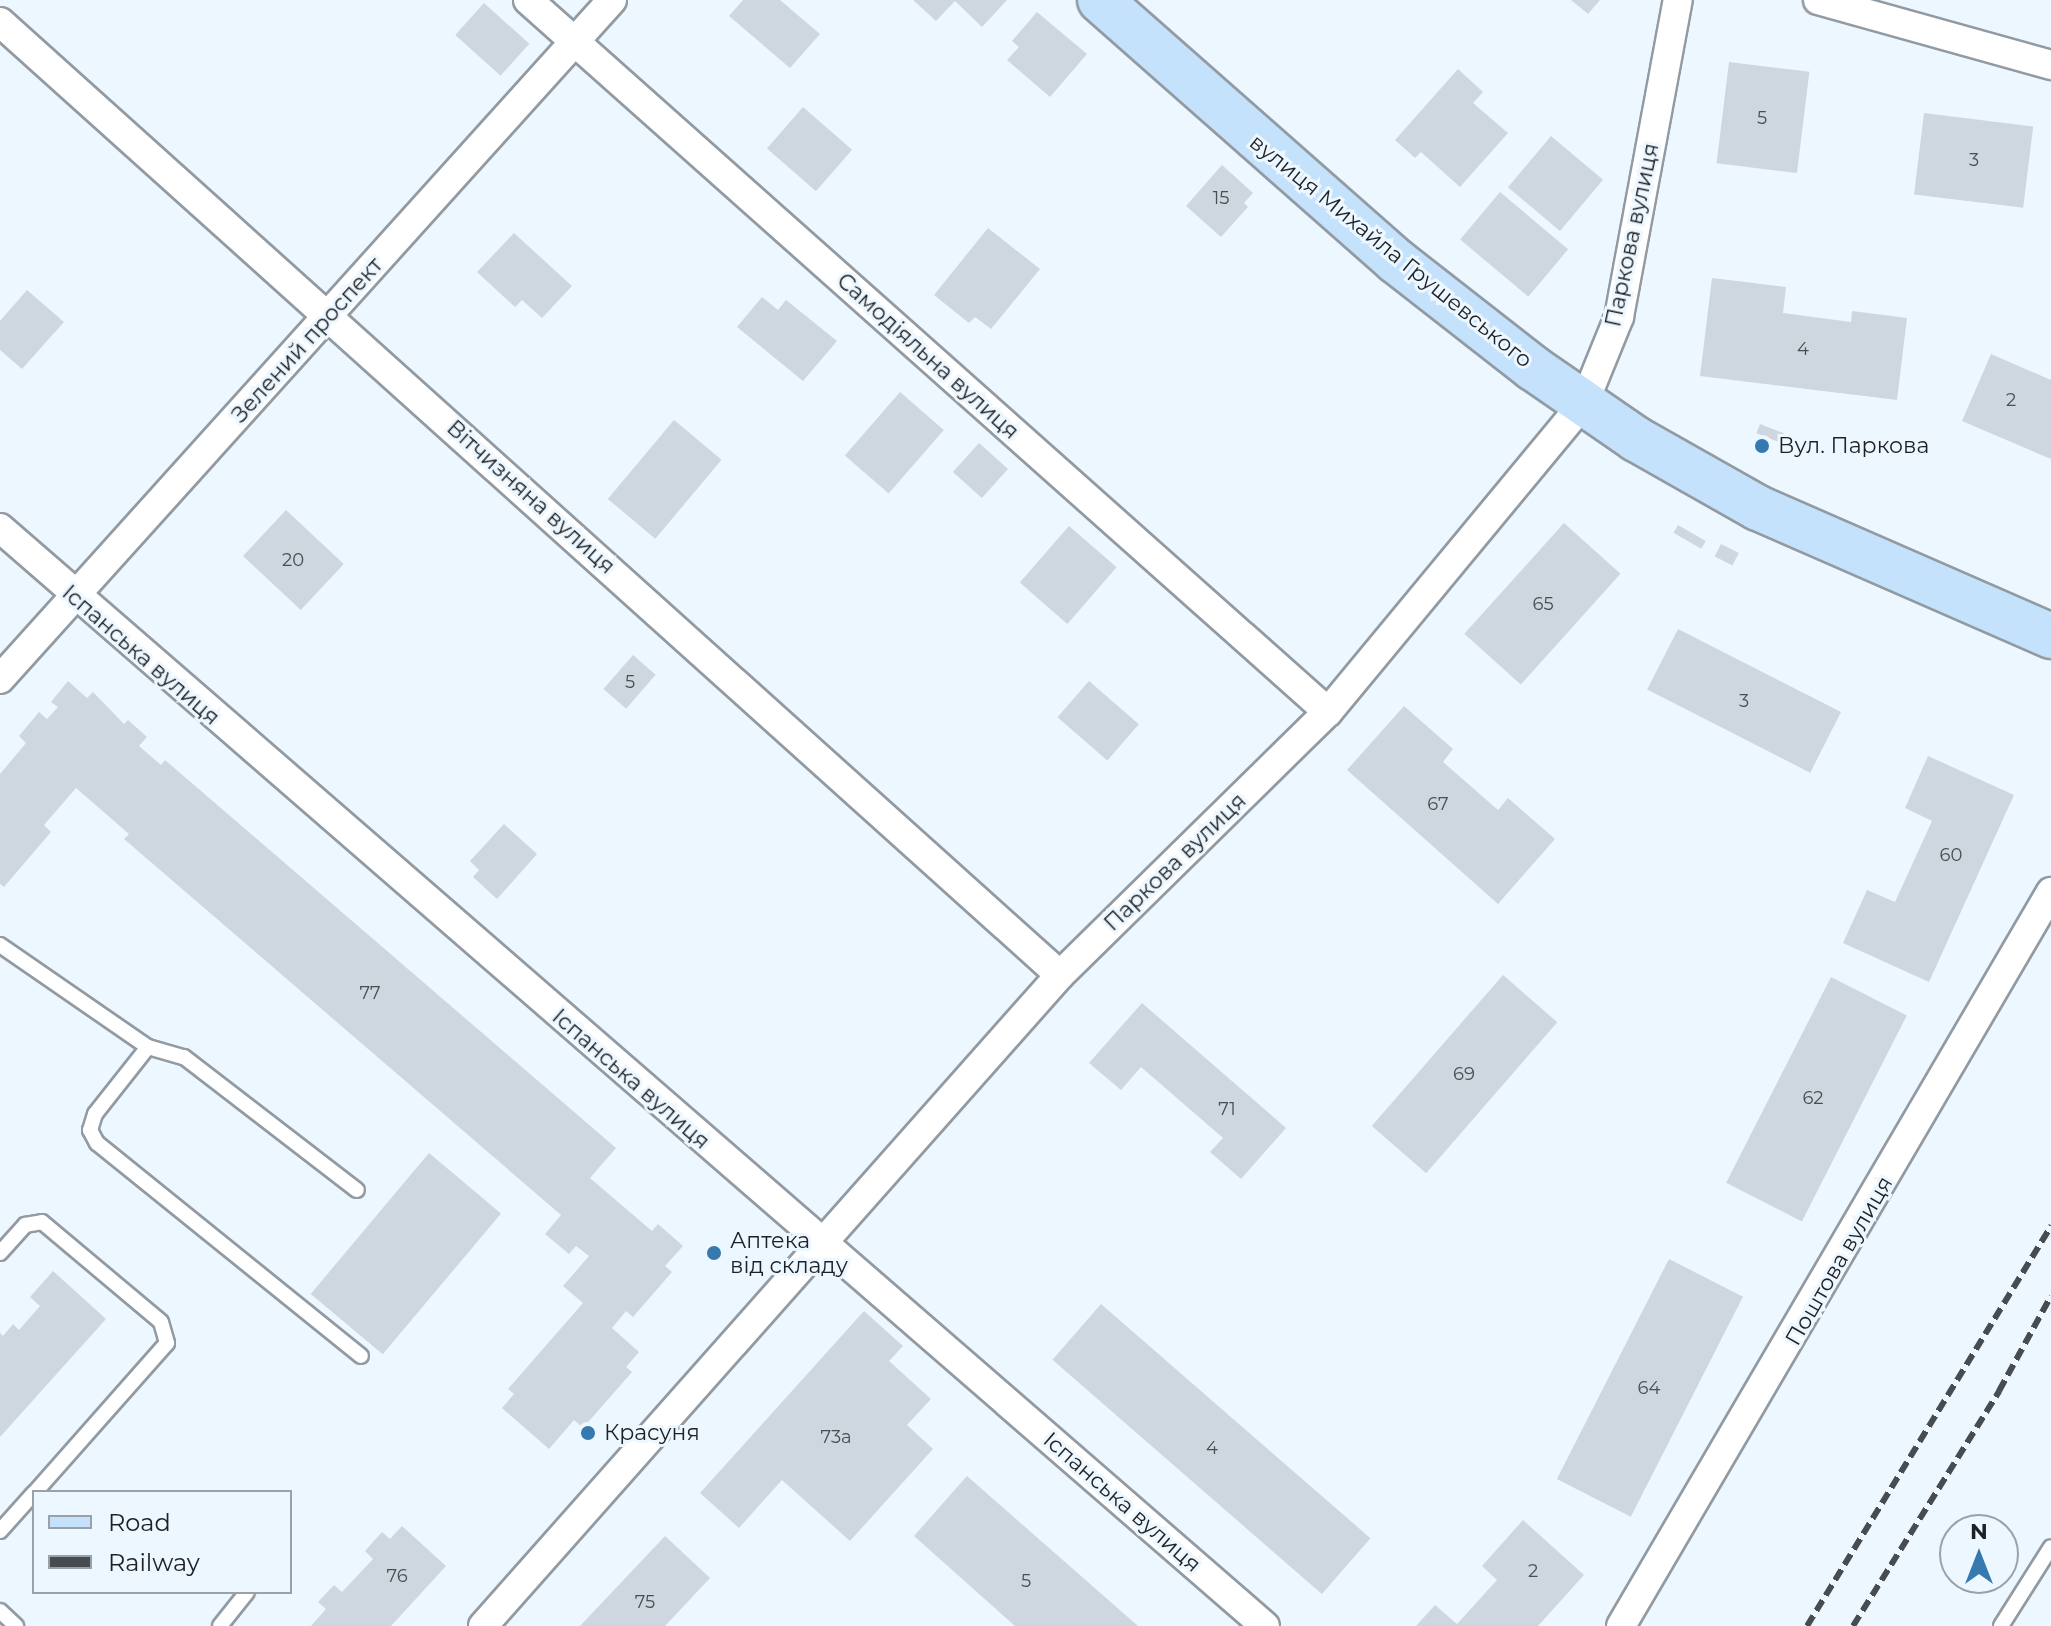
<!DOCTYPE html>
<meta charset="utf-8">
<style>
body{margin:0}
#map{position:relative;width:2051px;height:1626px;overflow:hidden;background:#edf7ff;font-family:Montserrat,sans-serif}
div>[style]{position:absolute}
.building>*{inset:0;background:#ced7df;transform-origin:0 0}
.roads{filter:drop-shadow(2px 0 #929aa2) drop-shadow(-2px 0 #929aa2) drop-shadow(0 2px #929aa2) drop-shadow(0 -2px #929aa2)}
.service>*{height:14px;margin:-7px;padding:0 7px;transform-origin:7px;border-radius:7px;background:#fff}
.minor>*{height:28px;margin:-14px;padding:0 14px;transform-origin:14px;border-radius:14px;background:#fff}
.primary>*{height:44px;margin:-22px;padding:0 22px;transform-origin:22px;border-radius:22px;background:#c4e2fc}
.rail>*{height:6px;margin-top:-3px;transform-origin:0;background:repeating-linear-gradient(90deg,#474c50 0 12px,transparent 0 18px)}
.dots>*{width:22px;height:22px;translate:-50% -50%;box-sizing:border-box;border:4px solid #edf7ff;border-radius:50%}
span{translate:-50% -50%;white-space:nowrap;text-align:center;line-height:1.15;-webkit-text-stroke:6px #edf7ff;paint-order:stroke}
.number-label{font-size:18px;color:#4a4e53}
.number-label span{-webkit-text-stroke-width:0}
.street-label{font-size:22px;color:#1e2124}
.poi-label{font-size:22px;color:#1e2124}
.left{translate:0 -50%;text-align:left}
.legend{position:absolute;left:32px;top:1490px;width:260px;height:104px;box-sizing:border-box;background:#edf7ff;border:2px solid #9aa1a7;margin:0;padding:10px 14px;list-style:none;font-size:24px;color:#1e2124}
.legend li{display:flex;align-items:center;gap:16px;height:40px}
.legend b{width:40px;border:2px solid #9aa1a7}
.north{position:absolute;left:1939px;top:1514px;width:80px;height:80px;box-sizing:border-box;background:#edf7ff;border:2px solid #9aa1a7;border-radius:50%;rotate:0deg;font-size:22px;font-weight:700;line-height:32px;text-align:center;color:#1e2124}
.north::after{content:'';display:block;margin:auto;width:28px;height:36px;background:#3579af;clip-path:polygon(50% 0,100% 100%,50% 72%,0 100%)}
</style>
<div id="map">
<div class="building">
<div style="clip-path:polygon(743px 0,780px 0,820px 34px,790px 68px,729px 16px)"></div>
<div style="clip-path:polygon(913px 0,1007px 0,982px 27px,955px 1px,936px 21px)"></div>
<div style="clip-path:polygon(1571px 0,1600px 0,1588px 14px)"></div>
<div style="left:484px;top:3px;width:61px;height:43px;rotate:42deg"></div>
<div style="clip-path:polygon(1037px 12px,1087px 54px,1050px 97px,1007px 60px,1019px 47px,1012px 41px)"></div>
<div style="left:1729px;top:62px;width:81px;height:102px;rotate:7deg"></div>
<div style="clip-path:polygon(1458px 69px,1483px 92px,1473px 103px,1508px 133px,1460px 187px,1421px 152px,1415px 158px,1395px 140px)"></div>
<div style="left:803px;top:107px;width:65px;height:55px;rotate:41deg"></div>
<div style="left:1924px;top:113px;width:110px;height:82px;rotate:7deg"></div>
<div style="left:1551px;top:136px;width:68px;height:67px;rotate:40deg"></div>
<div style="clip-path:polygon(1222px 165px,1253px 193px,1244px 203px,1248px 207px,1221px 237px,1186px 206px)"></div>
<div style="left:1500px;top:192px;width:89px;height:62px;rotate:40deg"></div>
<div style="clip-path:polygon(988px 228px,1040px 269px,991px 329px,975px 317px,969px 323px,934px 295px)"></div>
<div style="clip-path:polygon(514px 233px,572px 286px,542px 318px,522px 300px,515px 307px,477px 272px)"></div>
<div style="clip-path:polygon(1712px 278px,1786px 287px,1783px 313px,1851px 322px,1852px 311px,1907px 318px,1897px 400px,1700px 376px)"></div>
<div style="clip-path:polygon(27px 290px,64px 322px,22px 369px,0 350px,0 321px)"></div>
<div style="clip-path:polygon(762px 297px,778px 310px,786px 300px,837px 341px,803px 381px,737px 327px)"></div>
<div style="clip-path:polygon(1991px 354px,2051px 380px,2051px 459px,1962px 421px)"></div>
<div style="left:900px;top:392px;width:58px;height:84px;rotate:41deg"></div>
<div style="left:674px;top:420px;width:62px;height:103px;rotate:40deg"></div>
<div style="left:1760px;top:424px;width:26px;height:10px;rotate:21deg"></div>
<div style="left:979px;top:443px;width:39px;height:39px;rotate:42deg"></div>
<div style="left:286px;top:510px;width:79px;height:63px;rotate:43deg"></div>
<div style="left:1564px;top:523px;width:76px;height:149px;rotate:42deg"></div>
<div style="left:1678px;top:525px;width:32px;height:9px;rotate:30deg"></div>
<div style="left:1069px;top:526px;width:63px;height:75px;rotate:41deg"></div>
<div style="left:1721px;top:544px;width:20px;height:14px;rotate:27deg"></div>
<div style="left:1678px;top:629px;width:183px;height:68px;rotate:27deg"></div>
<div style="left:633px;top:655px;width:30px;height:45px;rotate:41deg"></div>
<div style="clip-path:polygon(68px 681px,87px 698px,93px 692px,124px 724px,128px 720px,147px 737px,139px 746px,161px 765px,165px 760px,616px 1148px,590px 1178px,652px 1231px,658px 1224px,683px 1246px,665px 1266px,672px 1272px,633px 1317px,626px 1311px,612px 1328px,639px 1352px,626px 1367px,632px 1372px,583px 1428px,574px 1420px,549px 1449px,502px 1408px,514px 1394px,508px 1389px,583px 1303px,563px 1286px,589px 1256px,576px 1246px,569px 1254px,545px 1234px,561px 1215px,124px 839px,129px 834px,76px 788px,44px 825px,51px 832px,4px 887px,0 884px,0 774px,26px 743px,19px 736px,39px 712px,47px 719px,58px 707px,51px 702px)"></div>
<div style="left:1089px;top:681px;width:66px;height:48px;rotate:41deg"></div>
<div style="clip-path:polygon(1404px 706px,1453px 749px,1443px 762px,1498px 810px,1508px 798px,1555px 839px,1498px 904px,1347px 770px)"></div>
<div style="clip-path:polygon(1928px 756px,2014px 795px,1929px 982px,1843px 943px,1867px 890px,1895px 902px,1932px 821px,1905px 808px)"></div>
<div style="clip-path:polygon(504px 824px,537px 854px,497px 899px,473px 877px,479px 870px,470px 861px)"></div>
<div style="left:1503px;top:975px;width:72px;height:200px;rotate:41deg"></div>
<div style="left:1831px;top:977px;width:85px;height:231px;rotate:27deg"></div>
<div style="clip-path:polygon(1142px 1003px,1286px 1128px,1241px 1179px,1210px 1152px,1223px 1138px,1141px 1067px,1121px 1090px,1089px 1063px)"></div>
<div style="left:429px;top:1153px;width:94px;height:184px;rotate:40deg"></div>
<div style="left:1669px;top:1259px;width:83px;height:247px;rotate:27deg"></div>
<div style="clip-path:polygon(53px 1271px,106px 1319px,0 1437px,0 1333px,3px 1336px,13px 1324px,19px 1330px,40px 1306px,30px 1297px)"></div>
<div style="left:1101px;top:1304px;width:357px;height:74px;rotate:41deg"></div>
<div style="clip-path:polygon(864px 1311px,903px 1346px,889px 1361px,931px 1399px,907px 1425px,933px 1449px,850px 1541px,782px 1480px,739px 1528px,700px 1493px)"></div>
<div style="clip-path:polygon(967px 1476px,1138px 1626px,1015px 1626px,914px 1536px)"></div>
<div style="clip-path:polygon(1523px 1520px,1584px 1575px,1538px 1626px,1416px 1626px,1435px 1605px,1457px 1624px,1497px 1580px,1482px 1566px)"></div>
<div style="clip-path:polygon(402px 1526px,446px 1566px,391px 1626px,311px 1626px,326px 1609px,318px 1602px,334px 1585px,342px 1592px,373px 1559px,365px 1551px,382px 1532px,390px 1539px)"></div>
<div style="clip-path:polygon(665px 1536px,710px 1578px,665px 1626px,580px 1626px)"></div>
</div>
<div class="roads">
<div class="service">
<div style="left:0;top:945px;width:180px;rotate:34.6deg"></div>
<div style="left:148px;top:1047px;width:37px;rotate:16deg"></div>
<div style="left:184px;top:1057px;width:218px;rotate:37.6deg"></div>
<div style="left:148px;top:1047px;width:85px;rotate:128.3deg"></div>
<div style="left:95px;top:1114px;width:17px;rotate:107deg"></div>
<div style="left:90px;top:1130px;width:15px;rotate:62deg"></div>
<div style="left:97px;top:1143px;width:339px;rotate:38.9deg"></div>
<div style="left:0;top:1253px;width:38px;rotate:-48deg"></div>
<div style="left:25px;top:1225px;width:17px;rotate:-10deg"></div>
<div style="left:42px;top:1222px;width:155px;rotate:40deg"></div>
<div style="left:161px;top:1322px;width:22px;rotate:74deg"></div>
<div style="left:167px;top:1343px;width:199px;rotate:131.5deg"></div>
<div style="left:0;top:1531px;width:51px;rotate:-48.2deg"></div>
<div style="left:0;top:1611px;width:22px;rotate:43deg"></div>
<div style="left:220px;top:1626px;width:43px;rotate:-51.5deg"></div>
<div style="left:2001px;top:1626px;width:93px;rotate:-57.7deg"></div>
</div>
<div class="minor">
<div style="left:528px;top:0;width:1071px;rotate:41.67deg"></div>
<div style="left:1818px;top:0;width:242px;rotate:15.6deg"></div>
<div style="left:0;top:22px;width:1425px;rotate:41.96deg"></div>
<div style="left:0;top:528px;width:1675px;rotate:40.96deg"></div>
<div style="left:0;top:679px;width:914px;rotate:-47.97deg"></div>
<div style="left:483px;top:1626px;width:870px;rotate:-48.45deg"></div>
<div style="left:1060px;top:975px;width:375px;rotate:-44.5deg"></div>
<div style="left:1328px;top:712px;width:401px;rotate:-50.4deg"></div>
<div style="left:1584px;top:403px;width:93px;rotate:-67.9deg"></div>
<div style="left:1619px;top:317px;width:322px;rotate:-79.5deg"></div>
<div style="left:1621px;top:1626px;width:851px;rotate:-59.64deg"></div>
</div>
<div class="primary">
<div style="left:1100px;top:0;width:395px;rotate:41.4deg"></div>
<div style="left:1396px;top:261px;width:174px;rotate:38deg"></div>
<div style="left:1533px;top:368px;width:125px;rotate:34.6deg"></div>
<div style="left:1636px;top:439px;width:140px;rotate:29.5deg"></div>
<div style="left:1758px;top:508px;width:320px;rotate:23.6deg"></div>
</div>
</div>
<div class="rail">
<div style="left:1807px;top:1626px;width:469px;rotate:-58.6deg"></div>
<div style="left:1853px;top:1626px;width:277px;rotate:-58.1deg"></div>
<div style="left:1999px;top:1391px;width:108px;rotate:-61.3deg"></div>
</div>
<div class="dots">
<div style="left:1762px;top:446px;background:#3579af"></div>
<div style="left:714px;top:1253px;background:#3579af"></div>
<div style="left:588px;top:1433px;background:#3579af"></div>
</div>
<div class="number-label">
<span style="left:1762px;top:118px">5</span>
<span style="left:1974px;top:160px">3</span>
<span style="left:1221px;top:198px">15</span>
<span style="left:1803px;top:349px">4</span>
<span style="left:2011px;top:400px">2</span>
<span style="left:293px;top:560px">20</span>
<span style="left:1543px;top:604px">65</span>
<span style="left:630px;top:682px">5</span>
<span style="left:1744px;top:701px">3</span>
<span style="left:1438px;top:804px">67</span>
<span style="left:1951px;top:855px">60</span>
<span style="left:370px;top:993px">77</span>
<span style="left:1464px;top:1074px">69</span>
<span style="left:1813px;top:1098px">62</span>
<span style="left:1227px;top:1109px">71</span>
<span style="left:1649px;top:1388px">64</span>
<span style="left:836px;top:1437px">73а</span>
<span style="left:1212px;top:1448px">4</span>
<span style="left:1533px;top:1571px">2</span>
<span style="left:397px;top:1576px">76</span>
<span style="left:1026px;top:1581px">5</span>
<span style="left:645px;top:1602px">75</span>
</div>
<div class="street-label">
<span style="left:1632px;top:235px;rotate:-78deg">Паркова вулиця</span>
<span style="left:1391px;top:251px;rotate:39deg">вулиця Михайла Грушевського</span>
<span style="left:307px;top:340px;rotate:-48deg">Зелений проспект</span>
<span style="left:928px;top:356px;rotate:42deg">Самодіяльна вулиця</span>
<span style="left:531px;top:497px;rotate:42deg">Вітчизняна вулиця</span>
<span style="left:141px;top:655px;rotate:41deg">Іспанська вулиця</span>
<span style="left:1175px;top:862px;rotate:-44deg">Паркова вулиця</span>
<span style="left:631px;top:1079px;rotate:41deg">Іспанська вулиця</span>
<span style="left:1839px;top:1261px;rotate:-60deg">Поштова вулиця</span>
<span style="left:1122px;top:1502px;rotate:41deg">Іспанська вулиця</span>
</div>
<div class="poi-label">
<span class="left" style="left:1778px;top:446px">Вул. Паркова</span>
<span class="left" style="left:730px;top:1253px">Аптека<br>від складу</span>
<span class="left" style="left:604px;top:1433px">Красуня</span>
</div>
<ul class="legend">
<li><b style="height:10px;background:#c4e2fc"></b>Road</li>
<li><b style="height:10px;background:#474c50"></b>Railway</li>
</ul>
<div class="north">N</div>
</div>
